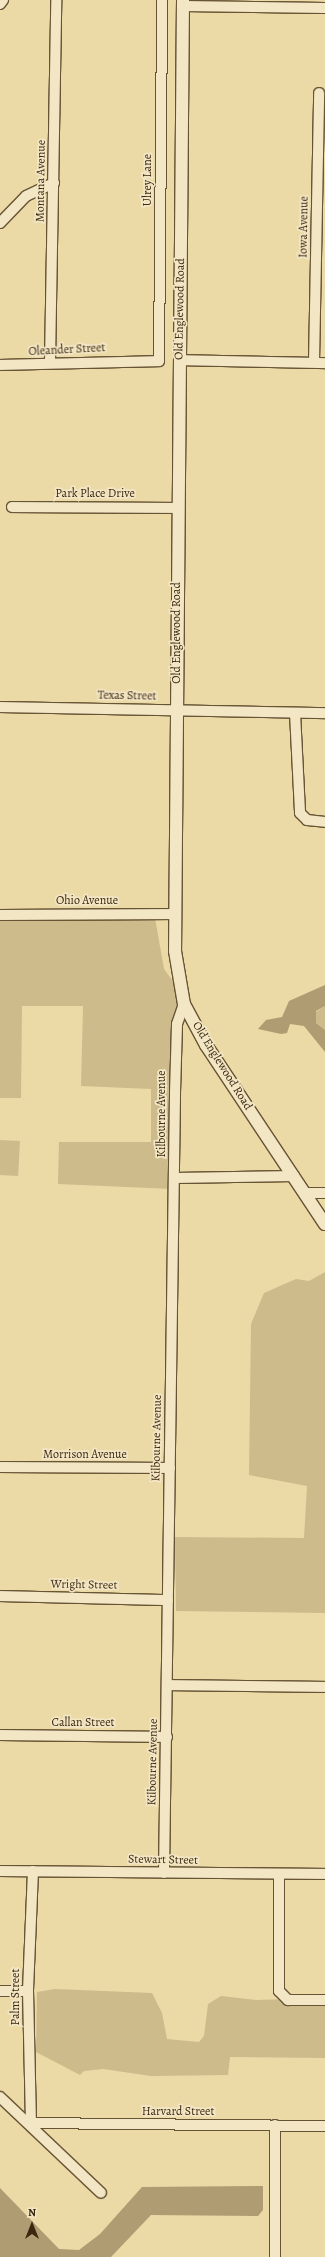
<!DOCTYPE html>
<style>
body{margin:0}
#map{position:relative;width:325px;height:2257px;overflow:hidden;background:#ebd9a6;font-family:Alegreya,serif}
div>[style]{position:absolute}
.green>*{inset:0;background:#cdbb8c;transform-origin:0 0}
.water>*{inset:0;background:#af9c72}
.roads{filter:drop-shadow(1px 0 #675434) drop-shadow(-1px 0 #675434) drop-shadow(0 1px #675434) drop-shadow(0 -1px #675434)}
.minor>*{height:10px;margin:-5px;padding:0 5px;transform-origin:5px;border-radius:5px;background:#f2e6c5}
.tertiary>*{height:12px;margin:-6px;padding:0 6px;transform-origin:6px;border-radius:6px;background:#f2e6c5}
span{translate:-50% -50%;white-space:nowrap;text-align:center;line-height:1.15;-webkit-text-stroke:3.5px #f2e6c5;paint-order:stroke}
.street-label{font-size:12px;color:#3b270e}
.north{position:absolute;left:12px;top:2205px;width:40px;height:40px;-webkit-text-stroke:3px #f2e6c5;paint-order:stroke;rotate:0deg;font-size:11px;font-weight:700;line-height:16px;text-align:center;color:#3b270e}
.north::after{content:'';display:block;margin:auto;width:14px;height:18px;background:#3b270e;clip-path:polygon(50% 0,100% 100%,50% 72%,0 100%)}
</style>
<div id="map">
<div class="green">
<div style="clip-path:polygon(0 914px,155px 918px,164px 969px,175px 984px,179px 1005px,172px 1189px,58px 1184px,59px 1142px,151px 1142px,151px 1089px,81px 1086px,83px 1006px,22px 1006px,21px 1098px,0 1098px)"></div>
<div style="clip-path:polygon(325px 1006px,325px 1030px,316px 1023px,316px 1012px)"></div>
<div style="left:0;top:1140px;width:20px;height:35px;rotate:3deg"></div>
<div style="clip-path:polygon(325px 1272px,325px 1613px,176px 1611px,175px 1537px,304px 1538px,307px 1486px,249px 1475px,251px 1324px,264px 1293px,296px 1279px,309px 1281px)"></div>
<div style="clip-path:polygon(55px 1989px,152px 1993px,162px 2013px,167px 2039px,199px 2042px,204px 2036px,208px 2004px,221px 1996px,256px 2000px,325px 1998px,325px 2058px,230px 2057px,228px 2075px,151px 2076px,103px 2069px,84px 2071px,80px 2075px,36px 2052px,37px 1992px)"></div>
</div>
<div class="water">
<div style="clip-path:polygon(325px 985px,325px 1006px,316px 1011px,316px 1023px,325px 1030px,325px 1052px,304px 1026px,290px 1024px,287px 1033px,281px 1034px,258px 1029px,266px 1020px,282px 1017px,289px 1001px)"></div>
<div style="clip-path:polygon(263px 2186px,263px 2210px,258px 2216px,151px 2215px,111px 2257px,0 2257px,0 2188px,59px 2249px,79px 2250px,100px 2234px,142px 2187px)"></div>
</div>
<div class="roads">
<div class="minor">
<div style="left:0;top:4px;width:5px;rotate:-53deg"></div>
<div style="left:183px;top:6px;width:142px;rotate:0.8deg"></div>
<div style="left:0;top:223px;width:37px;rotate:-46deg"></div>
<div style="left:26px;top:196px;width:31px;rotate:-25deg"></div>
<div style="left:179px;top:360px;width:146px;rotate:1.2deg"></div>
<div style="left:50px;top:361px;width:361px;rotate:-89deg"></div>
<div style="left:314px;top:362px;width:269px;rotate:-88.9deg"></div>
<div style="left:0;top:365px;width:159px;rotate:-1.4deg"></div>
<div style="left:159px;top:361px;width:361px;rotate:-89.5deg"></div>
<div style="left:12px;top:507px;width:165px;rotate:0.3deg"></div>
<div style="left:0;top:707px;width:325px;rotate:1.1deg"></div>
<div style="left:295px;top:713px;width:100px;rotate:87.1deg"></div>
<div style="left:300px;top:813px;width:10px;rotate:45deg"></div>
<div style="left:307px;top:820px;width:18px;rotate:6deg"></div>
<div style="left:0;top:915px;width:173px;rotate:-0.3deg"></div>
<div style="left:175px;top:1178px;width:119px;rotate:-1deg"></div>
<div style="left:305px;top:1193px;width:20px"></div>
<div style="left:0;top:1467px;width:170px;rotate:0.3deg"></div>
<div style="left:0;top:1596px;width:168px;rotate:1.4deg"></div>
<div style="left:167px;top:1685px;width:158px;rotate:0.7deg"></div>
<div style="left:0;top:1735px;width:167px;rotate:0.7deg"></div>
<div style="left:0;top:1871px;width:325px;rotate:0.5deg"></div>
<div style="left:33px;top:1871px;width:120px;rotate:92.4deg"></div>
<div style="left:28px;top:1991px;width:132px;rotate:88.7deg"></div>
<div style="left:31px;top:2123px;width:294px;rotate:0.6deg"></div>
<div style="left:164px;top:1873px;width:781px;rotate:-89.19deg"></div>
<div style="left:175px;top:1092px;width:68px;rotate:-88.3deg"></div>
<div style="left:177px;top:1024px;width:21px;rotate:-71deg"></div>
<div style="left:279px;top:1874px;width:117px;rotate:90deg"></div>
<div style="left:279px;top:1991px;width:13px;rotate:45deg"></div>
<div style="left:288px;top:2000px;width:37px"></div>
<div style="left:0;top:1991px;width:28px"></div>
<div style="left:0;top:2097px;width:139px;rotate:43.5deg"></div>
<div style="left:275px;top:2257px;width:132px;rotate:-90deg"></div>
</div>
<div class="tertiary">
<div style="left:183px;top:0;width:951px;rotate:90.48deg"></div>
<div style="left:175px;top:951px;width:54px;rotate:80.4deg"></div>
<div style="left:184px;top:1004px;width:47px;rotate:61.8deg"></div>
<div style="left:206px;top:1045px;width:215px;rotate:56.4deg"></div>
</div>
</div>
<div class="street-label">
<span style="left:148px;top:180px;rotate:-90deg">Ulrey Lane</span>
<span style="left:41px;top:181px;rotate:-89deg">Montana Avenue</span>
<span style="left:304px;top:227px;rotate:-89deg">Iowa Avenue</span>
<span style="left:180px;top:309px;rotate:-89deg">Old Englewood Road</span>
<span style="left:67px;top:350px;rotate:-3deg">Oleander Street</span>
<span style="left:95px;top:494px">Park Place Drive</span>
<span style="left:177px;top:633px;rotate:-90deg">Old Englewood Road</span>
<span style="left:127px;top:696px;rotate:1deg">Texas Street</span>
<span style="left:87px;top:901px">Ohio Avenue</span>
<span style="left:222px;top:1066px;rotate:58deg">Old Englewood Road</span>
<span style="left:162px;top:1114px;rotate:-90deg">Kilbourne Avenue</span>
<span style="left:157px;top:1438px;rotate:-89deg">Kilbourne Avenue</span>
<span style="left:85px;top:1455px">Morrison Avenue</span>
<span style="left:84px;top:1585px;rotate:1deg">Wright Street</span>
<span style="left:83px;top:1723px">Callan Street</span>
<span style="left:153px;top:1762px;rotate:-89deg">Kilbourne Avenue</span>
<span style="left:163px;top:1860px;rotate:1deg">Stewart Street</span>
<span style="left:16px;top:1997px;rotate:-90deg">Palm Street</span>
<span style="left:178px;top:2112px">Harvard Street</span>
</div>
<div class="north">N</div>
</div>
